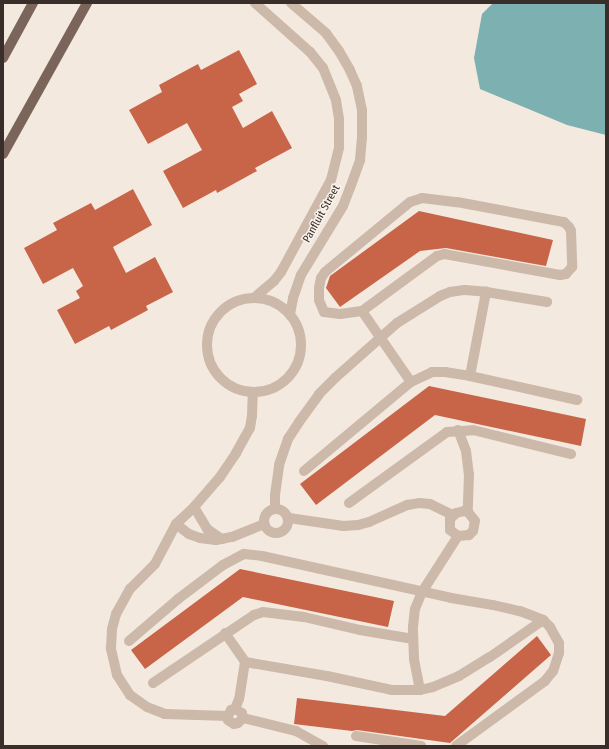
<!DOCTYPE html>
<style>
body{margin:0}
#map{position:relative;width:609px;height:749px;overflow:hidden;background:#f3e9df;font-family:"Fira Sans Condensed",sans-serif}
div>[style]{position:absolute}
.water>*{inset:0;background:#7db0b1}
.building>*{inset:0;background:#c86548}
.minor>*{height:10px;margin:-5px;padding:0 5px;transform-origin:5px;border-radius:5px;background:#ccb9aa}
.minor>.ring{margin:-5px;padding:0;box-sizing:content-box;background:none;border:10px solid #ccb9aa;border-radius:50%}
.major>*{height:10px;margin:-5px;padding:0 5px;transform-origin:5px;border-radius:5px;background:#7b655b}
span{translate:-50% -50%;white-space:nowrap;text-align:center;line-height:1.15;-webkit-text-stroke:3px #faf3ec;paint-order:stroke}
.street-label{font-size:11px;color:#392e2a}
.frame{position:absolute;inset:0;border:4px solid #392e2a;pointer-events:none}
</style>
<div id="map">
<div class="water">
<div style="clip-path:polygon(493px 3px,606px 3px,606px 135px,567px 125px,480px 89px,474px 58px,482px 14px)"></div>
</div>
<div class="building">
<div style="clip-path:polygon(239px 50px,257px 84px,239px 94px,243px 101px,232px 107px,243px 128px,272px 111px,292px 148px,255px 168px,257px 171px,217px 193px,216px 190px,183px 208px,163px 171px,202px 150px,187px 123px,148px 144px,129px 110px,162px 92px,159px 85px,198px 64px,201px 70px)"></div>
<div style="clip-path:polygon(133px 189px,152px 225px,113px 247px,126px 273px,155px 257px,173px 292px,146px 306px,148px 310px,111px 330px,109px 326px,75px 344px,57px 310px,80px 298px,76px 291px,83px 286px,73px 268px,43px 284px,24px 248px,57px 230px,53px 223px,91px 203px,95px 210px)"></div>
<div style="clip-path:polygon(419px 211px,553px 240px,546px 266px,446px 248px,420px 251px,340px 307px,326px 288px,330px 276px)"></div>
<div style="clip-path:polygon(429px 386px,586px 419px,581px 446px,435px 415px,316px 505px,300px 484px)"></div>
<div style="clip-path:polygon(240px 569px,394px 601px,388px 627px,243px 597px,145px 669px,131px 650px)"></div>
<div style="clip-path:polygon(537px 636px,551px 655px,450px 743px,357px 730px,352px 731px,294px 724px,297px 698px,445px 716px)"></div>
</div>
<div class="minor">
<div style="left:422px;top:198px;width:35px;rotate:7deg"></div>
<div style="left:457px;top:202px;width:109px;rotate:10.6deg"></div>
<div style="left:564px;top:222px;width:7px;rotate:45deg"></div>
<div style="left:569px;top:227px;width:4px;rotate:63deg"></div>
<div style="left:571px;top:231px;width:36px;rotate:88deg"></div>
<div style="left:572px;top:267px;width:9px;rotate:131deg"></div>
<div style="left:566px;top:274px;width:6px;rotate:171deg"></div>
<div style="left:560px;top:275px;width:117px;rotate:-169.7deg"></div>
<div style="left:445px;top:254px;width:8px;rotate:166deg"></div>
<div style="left:437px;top:256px;width:93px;rotate:143.7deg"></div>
<div style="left:362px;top:311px;width:22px;rotate:172deg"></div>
<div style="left:340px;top:314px;width:16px;rotate:-173deg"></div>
<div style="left:324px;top:312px;width:13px;rotate:-113deg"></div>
<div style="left:319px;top:300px;width:12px;rotate:-90deg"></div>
<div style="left:319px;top:288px;width:10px;rotate:-79deg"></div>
<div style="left:321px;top:278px;width:7px;rotate:-56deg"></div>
<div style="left:325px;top:272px;width:110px;rotate:-39.5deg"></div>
<div style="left:410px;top:202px;width:13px;rotate:-18deg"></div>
<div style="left:255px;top:297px;width:25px;rotate:-40deg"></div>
<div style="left:274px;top:281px;width:11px;rotate:-52deg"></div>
<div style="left:281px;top:272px;width:105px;rotate:-61.5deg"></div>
<div style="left:331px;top:180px;width:34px;rotate:-76deg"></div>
<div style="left:339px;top:147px;width:28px;rotate:-90deg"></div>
<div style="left:339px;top:119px;width:19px;rotate:-99deg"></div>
<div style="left:336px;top:100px;width:35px;rotate:-112deg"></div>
<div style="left:323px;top:68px;width:21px;rotate:-129deg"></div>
<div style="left:310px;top:52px;width:74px;rotate:-138.3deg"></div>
<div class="ring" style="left:207px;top:298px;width:84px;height:84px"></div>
<div style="left:362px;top:311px;width:86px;rotate:55.4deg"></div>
<div style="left:290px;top:314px;width:16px;rotate:-79deg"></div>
<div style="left:293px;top:298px;width:24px;rotate:-71deg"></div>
<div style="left:301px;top:275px;width:81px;rotate:-58.7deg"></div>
<div style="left:343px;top:206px;width:19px;rotate:-69deg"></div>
<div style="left:350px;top:188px;width:30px;rotate:-70deg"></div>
<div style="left:360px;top:160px;width:22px;rotate:-85deg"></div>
<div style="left:362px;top:138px;width:28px;rotate:-90deg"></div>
<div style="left:362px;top:110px;width:25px;rotate:-102deg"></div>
<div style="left:357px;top:86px;width:17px;rotate:-114deg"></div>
<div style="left:350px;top:70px;width:22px;rotate:-120deg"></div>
<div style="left:339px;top:51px;width:22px;rotate:-126deg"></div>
<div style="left:326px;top:33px;width:46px;rotate:-139.4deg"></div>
<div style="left:470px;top:376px;width:86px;rotate:-79.2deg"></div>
<div style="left:458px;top:430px;width:22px;rotate:69deg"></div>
<div style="left:466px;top:451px;width:23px;rotate:83deg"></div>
<div style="left:469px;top:474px;width:38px;rotate:92deg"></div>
<div style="left:468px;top:512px;width:11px;rotate:52deg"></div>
<div style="left:475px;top:521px;width:10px;rotate:101deg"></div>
<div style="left:473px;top:531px;width:6px;rotate:135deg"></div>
<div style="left:469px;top:535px;width:11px;rotate:175deg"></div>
<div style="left:458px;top:536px;width:10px;rotate:-143deg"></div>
<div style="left:450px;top:530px;width:11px;rotate:-90deg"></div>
<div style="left:450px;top:519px;width:8px;rotate:-45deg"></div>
<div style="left:456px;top:513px;width:8px;rotate:-14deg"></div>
<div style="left:464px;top:511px;width:4px;rotate:14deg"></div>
<div style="left:304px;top:471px;width:139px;rotate:-39.8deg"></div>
<div style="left:411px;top:382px;width:23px;rotate:-25deg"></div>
<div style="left:432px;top:372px;width:13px"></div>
<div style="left:445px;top:372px;width:25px;rotate:9deg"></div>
<div style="left:470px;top:376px;width:110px;rotate:12.6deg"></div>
<div style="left:349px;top:503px;width:121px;rotate:-35.9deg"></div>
<div style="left:447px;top:432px;width:26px;rotate:-4deg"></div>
<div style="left:473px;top:430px;width:101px;rotate:13.8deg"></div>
<div style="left:194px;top:507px;width:26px;rotate:59deg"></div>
<div style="left:207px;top:529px;width:18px;rotate:34deg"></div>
<div class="ring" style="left:264px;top:509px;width:14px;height:14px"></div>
<div style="left:275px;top:509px;width:14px;rotate:-90deg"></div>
<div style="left:275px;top:495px;width:30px;rotate:-82deg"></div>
<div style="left:279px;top:465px;width:28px;rotate:-71deg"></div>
<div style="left:288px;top:439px;width:20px;rotate:-57deg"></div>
<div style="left:299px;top:422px;width:34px;rotate:-54deg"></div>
<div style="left:319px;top:394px;width:23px;rotate:-45deg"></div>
<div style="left:335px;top:378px;width:83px;rotate:-41.6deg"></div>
<div style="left:397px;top:323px;width:51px;rotate:-32.1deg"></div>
<div style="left:440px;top:296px;width:11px;rotate:-22deg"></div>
<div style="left:450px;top:292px;width:15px;rotate:-8deg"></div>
<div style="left:465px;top:290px;width:21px;rotate:5deg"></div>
<div style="left:486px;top:292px;width:62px;rotate:9.3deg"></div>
<div style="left:289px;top:518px;width:55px;rotate:8.4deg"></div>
<div style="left:343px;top:526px;width:15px;rotate:-4deg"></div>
<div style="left:358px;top:525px;width:11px;rotate:-15deg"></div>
<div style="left:369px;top:522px;width:42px;rotate:-24.1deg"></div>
<div style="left:407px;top:505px;width:12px;rotate:-9deg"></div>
<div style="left:419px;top:503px;width:11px;rotate:5deg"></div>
<div style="left:430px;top:504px;width:25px;rotate:26deg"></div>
<div style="left:176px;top:524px;width:16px;rotate:38deg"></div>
<div style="left:189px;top:534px;width:12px;rotate:20deg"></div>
<div style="left:200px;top:538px;width:16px;rotate:7deg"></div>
<div style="left:216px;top:540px;width:16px;rotate:-11deg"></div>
<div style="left:232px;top:537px;width:35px;rotate:-22deg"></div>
<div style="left:225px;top:633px;width:35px;rotate:55deg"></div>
<div style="left:245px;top:662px;width:37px;rotate:99deg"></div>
<div style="left:239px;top:699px;width:11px;rotate:112deg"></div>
<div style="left:235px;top:709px;width:4px;rotate:166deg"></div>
<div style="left:231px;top:710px;width:7px;rotate:117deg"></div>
<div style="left:228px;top:716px;width:4px;rotate:90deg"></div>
<div style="left:228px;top:720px;width:7px;rotate:34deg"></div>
<div style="left:234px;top:724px;width:4px;rotate:-14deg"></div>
<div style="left:238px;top:723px;width:7px;rotate:-45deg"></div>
<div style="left:243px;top:718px;width:5px;rotate:-101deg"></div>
<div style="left:242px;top:713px;width:8px;rotate:-150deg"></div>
<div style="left:129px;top:641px;width:65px;rotate:-40.6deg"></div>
<div style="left:178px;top:599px;width:56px;rotate:-37.1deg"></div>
<div style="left:223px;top:565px;width:24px;rotate:-28deg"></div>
<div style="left:244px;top:554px;width:18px;rotate:6deg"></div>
<div style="left:262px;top:556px;width:194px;rotate:12.5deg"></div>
<div style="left:451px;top:598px;width:43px;rotate:9.5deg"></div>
<div style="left:493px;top:605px;width:28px;rotate:13deg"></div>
<div style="left:520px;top:611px;width:25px;rotate:21deg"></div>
<div style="left:543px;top:620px;width:10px;rotate:45deg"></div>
<div style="left:550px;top:627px;width:18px;rotate:61deg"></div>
<div style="left:559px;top:643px;width:10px;rotate:90deg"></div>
<div style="left:559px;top:653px;width:19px;rotate:108deg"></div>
<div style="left:553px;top:671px;width:13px;rotate:129deg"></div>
<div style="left:545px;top:681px;width:110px;rotate:143.9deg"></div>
<div style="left:245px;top:662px;width:83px;rotate:9.7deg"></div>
<div style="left:327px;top:676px;width:66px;rotate:12.2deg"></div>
<div style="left:392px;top:690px;width:28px"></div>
<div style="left:420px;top:690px;width:13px;rotate:-13deg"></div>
<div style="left:433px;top:687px;width:28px;rotate:-23deg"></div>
<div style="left:459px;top:676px;width:36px;rotate:-32deg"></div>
<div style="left:490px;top:657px;width:65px;rotate:-34.9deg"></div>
<div style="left:153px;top:683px;width:122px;rotate:-34deg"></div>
<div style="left:254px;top:615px;width:9px;rotate:-18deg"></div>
<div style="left:263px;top:612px;width:41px;rotate:7deg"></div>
<div style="left:304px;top:617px;width:57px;rotate:13.1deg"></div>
<div style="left:360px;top:630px;width:54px;rotate:9.6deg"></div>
<div style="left:420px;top:690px;width:32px;rotate:-101deg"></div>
<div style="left:414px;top:659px;width:32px;rotate:-92deg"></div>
<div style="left:413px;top:627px;width:18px;rotate:-84deg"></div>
<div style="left:415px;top:609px;width:18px;rotate:-68deg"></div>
<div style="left:422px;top:592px;width:67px;rotate:-57.3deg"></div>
<div style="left:228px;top:716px;width:63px;rotate:-178.2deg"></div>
<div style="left:165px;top:714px;width:19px;rotate:-159deg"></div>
<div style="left:147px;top:707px;width:21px;rotate:-145deg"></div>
<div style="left:130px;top:695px;width:24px;rotate:-123deg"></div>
<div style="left:117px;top:675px;width:28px;rotate:-103deg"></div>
<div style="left:111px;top:648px;width:19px;rotate:-87deg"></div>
<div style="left:112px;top:629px;width:16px;rotate:-75deg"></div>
<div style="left:116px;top:614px;width:29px;rotate:-61deg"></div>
<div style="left:130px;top:589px;width:35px;rotate:-45deg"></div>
<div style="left:155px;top:564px;width:45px;rotate:-62.3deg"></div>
<div style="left:176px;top:524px;width:25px;rotate:-43deg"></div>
<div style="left:194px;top:507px;width:40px;rotate:-49deg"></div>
<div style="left:220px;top:477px;width:29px;rotate:-56deg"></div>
<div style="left:236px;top:453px;width:29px;rotate:-61deg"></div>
<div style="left:250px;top:428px;width:12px;rotate:-81deg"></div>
<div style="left:252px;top:416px;width:24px;rotate:-88deg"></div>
<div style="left:243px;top:718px;width:55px;rotate:13.8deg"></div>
<div style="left:296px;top:731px;width:31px;rotate:29deg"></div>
<div style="left:356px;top:736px;width:66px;rotate:8.7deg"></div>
</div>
<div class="major">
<div style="left:3px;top:58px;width:63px;rotate:-61.4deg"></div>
<div style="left:3px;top:154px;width:173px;rotate:-60.9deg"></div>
</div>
<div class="street-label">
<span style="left:322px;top:214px;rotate:-61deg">Panfluit Street</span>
</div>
<div class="frame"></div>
</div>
